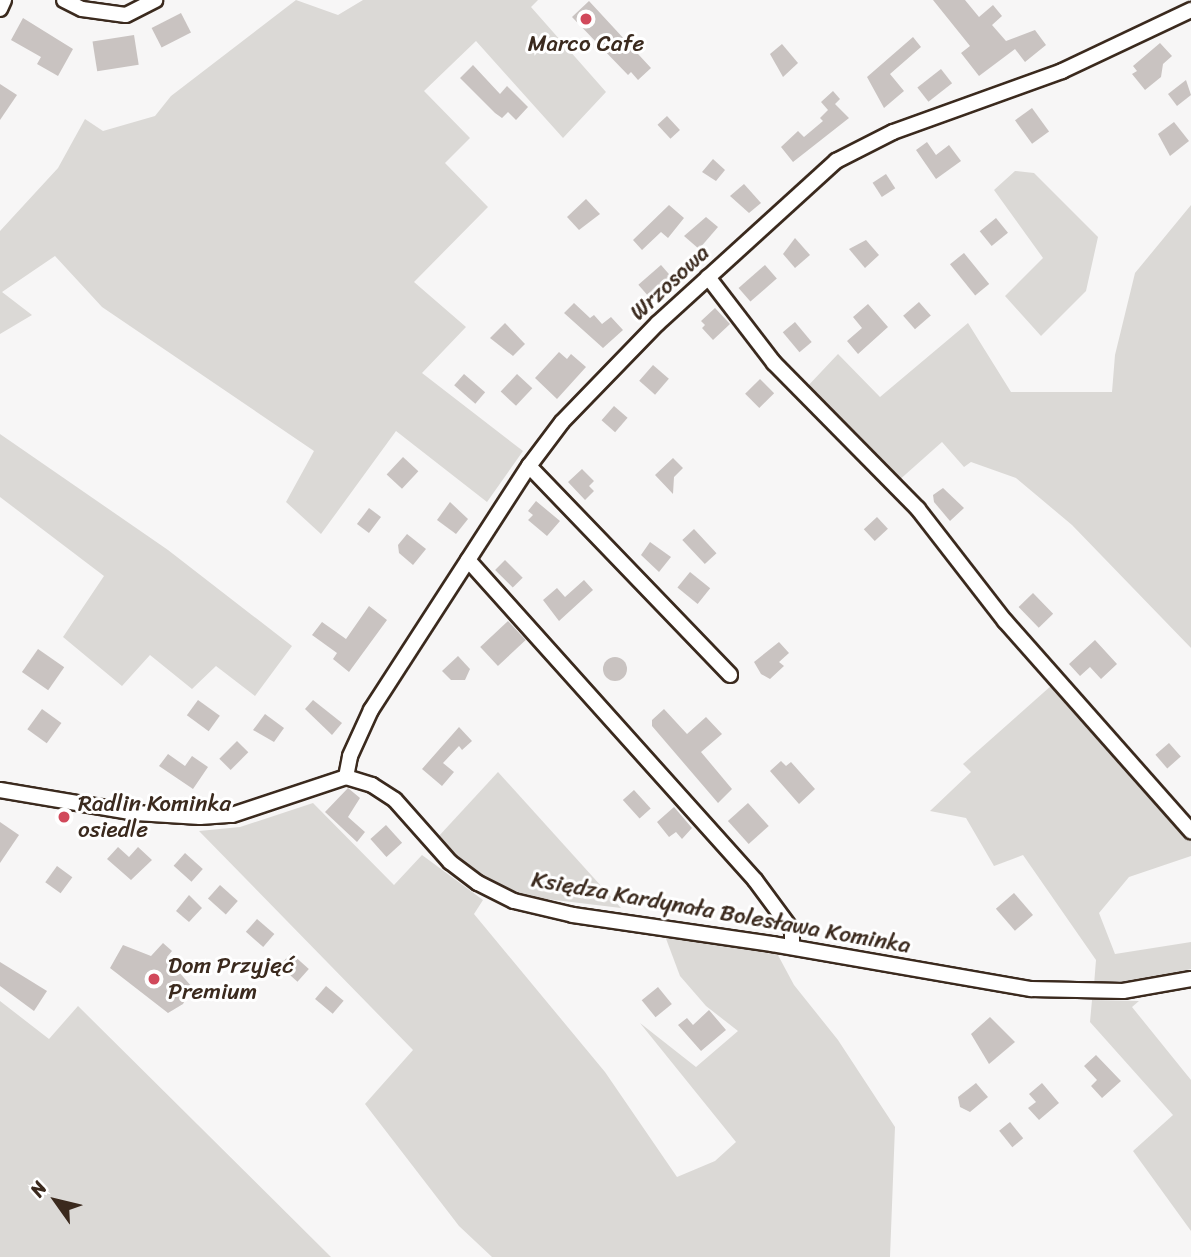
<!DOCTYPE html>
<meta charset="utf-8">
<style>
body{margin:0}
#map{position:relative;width:1191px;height:1257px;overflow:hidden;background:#f7f6f6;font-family:Sriracha,sans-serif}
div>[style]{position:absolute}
.green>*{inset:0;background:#dbd9d6}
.building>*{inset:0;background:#c9c3c1;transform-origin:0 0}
.round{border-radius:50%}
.roads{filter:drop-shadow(2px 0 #3b2a1e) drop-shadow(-2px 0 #3b2a1e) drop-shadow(0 2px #3b2a1e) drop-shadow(0 -2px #3b2a1e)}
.minor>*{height:14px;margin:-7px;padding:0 7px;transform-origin:7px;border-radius:7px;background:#fff}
.dots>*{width:19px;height:19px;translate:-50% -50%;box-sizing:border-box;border:4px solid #fff;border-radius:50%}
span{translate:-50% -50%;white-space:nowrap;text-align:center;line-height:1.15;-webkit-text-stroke:6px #fff;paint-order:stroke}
.poi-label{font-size:23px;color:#3b2a1e}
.left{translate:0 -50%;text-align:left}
.street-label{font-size:23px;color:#3b2a1e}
.north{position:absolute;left:21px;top:1166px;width:70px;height:70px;-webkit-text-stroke:5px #fff;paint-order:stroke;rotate:304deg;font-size:19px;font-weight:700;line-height:28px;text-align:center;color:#3b2a1e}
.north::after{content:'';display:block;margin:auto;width:24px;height:32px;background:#3b2a1e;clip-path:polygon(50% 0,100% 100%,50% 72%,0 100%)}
</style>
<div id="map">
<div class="green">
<div style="clip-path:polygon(296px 0,338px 15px,363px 0,538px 0,531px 7px,606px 92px,563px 138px,476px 41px,424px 91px,470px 138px,445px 163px,488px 207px,414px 282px,466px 327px,422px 373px,523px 451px,487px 502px,396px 431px,321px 534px,286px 502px,314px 451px,102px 307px,55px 256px,2px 292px,32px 315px,0 334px,0 231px,58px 168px,85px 119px,103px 131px,155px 116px,171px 96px)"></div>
<div style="clip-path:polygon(1015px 171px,1034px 173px,1098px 237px,1086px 291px,1041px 336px,1005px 296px,1043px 258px,994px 190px)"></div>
<div style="clip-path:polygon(1191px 205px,1191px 648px,1072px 525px,1016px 478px,971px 462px,964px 467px,942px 442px,897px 482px,805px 389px,838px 354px,880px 397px,968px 323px,1011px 392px,1112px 392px,1115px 355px,1135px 273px)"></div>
<div style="clip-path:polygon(0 434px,168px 550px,292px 646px,255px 696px,216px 666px,192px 689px,150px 655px,122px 686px,63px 637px,104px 576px,0 497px)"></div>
<div style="clip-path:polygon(1052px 685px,1191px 838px,1191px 856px,1129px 877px,1099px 913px,1115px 954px,1191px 942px,1191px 969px,1130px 984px,1094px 985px,1096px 960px,1023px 855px,994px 866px,966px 818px,930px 811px,971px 772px,963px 764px)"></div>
<div style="clip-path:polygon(498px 772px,621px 908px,530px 897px,478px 875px,438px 837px)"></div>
<div style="clip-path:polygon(313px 803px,394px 885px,422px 855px,483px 900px,474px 914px,605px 1072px,677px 1177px,715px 1161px,736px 1142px,640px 1023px,696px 1067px,738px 1031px,706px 1006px,680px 976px,662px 928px,772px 944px,794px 985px,838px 1040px,895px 1127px,890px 1257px,492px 1257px,459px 1226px,365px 1104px,413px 1050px,199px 831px,240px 827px)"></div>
<div style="clip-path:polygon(1092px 1000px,1139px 1001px,1132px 1007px,1191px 1080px,1191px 1231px,1133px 1151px,1173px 1115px,1090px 1022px)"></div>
<div style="clip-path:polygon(0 1001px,49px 1039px,78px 1006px,331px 1257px,0 1257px)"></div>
</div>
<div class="building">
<div style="clip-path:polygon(933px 0,965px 0,979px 17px,993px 5px,1002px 16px,992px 25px,1006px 41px,1035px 30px,1046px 45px,1025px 62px,1015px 49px,979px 76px,961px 53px,970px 46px)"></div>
<div style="clip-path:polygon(589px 1px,651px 68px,638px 80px,631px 72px,628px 75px,572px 17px)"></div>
<div style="left:181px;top:13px;width:22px;height:33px;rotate:63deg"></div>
<div style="clip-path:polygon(23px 18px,73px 49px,58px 76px,37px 64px,41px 57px,11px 40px)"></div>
<div style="left:134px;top:35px;width:30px;height:42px;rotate:81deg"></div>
<div style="clip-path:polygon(913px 37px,921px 47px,890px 74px,904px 91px,884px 108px,867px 77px)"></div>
<div style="clip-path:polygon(1160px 43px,1172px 56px,1163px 64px,1161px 77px,1145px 90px,1132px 74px,1137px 71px,1133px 66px)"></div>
<div style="clip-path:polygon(782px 44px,798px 63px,783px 77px,770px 54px)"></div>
<div style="clip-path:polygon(473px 65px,500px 94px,507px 86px,528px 107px,516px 120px,508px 112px,502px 118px,495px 113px,460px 78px)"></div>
<div style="left:941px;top:69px;width:18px;height:30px;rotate:52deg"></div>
<div style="clip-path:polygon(1186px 80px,1191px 95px,1177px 106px,1168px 94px)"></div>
<div style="clip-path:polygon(0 84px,17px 95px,0 120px)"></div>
<div style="clip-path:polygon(833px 91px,840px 99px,835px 104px,849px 118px,793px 162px,781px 147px,798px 131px,804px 137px,823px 121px,820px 118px,828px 110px,821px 102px)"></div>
<div style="left:1032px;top:108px;width:29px;height:21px;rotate:54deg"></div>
<div style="left:667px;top:116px;width:19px;height:13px;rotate:47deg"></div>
<div style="clip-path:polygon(1174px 122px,1189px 141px,1170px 156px,1158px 134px)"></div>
<div style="clip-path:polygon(927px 142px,936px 155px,949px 145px,961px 161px,936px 179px,916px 150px)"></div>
<div style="clip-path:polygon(713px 159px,725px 170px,716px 181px,702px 172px)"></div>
<div style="left:886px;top:174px;width:17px;height:16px;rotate:57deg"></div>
<div style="clip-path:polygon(744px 184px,761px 203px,749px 213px,730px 196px)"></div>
<div style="clip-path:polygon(586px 199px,600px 214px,579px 230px,567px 217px)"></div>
<div style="clip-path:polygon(669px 205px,684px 218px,668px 238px,661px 232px,642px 250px,633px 240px)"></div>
<div style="clip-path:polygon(706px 217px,718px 227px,699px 249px,684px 236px)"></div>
<div style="left:996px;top:218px;width:19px;height:21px;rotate:51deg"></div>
<div style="clip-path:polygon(795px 238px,810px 255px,795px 268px,783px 254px)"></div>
<div style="clip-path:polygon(866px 240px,879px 255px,865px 268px,849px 249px)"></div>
<div style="left:964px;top:253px;width:40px;height:18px;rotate:51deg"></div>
<div style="left:661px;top:265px;width:18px;height:30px;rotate:49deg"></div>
<div style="left:765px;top:265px;width:18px;height:35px;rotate:49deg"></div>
<div style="left:919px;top:302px;width:18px;height:21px;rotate:49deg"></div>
<div style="clip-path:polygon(574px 303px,590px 318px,594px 315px,602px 324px,611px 317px,623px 330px,603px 348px,564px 313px)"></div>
<div style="clip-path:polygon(868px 304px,888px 327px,858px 354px,847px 341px,862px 328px,853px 317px)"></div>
<div style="clip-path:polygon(715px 308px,730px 324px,713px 340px,702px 328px,705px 325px,701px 321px)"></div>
<div style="left:795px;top:322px;width:26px;height:16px;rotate:50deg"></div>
<div style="clip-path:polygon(505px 323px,525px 344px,513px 356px,490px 338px)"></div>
<div style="clip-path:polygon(559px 352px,567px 359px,571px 354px,586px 367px,557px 399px,535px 378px)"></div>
<div style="left:653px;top:365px;width:21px;height:21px;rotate:41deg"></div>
<div style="left:464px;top:374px;width:28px;height:15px;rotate:41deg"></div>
<div style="left:517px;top:374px;width:21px;height:24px;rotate:43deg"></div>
<div style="left:760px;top:379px;width:20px;height:21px;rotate:45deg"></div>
<div style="left:614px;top:406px;width:18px;height:19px;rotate:41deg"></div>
<div style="left:403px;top:457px;width:21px;height:24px;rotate:43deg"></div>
<div style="clip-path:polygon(673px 458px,683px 468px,674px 477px,673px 494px,655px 475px)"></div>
<div style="clip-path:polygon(582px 469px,594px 481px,589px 486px,594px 491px,585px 500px,568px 482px)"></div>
<div style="clip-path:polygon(943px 488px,964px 508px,950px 521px,934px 502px,933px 495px)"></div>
<div style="clip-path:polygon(536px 501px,560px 521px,547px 536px,528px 520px,533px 515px,528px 511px)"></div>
<div style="clip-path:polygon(450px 502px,468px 519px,456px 534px,437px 520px)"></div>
<div style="left:369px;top:508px;width:15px;height:20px;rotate:37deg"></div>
<div style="left:877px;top:517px;width:16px;height:18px;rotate:47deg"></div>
<div style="left:694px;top:529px;width:33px;height:16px;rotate:47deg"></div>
<div style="clip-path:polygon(407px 534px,426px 549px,413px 565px,399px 553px,398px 545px)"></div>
<div style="clip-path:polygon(650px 542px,671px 557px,659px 572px,641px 555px)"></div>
<div style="left:505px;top:560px;width:25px;height:14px;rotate:45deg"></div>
<div style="left:690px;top:572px;width:26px;height:20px;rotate:39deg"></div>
<div style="clip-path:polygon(584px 580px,593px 590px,559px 621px,543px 600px,557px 588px,565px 597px)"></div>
<div style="left:1033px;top:593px;width:29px;height:20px;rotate:46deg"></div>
<div style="clip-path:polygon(369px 606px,387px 620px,349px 672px,333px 659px,337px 653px,312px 635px,322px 622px,346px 639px)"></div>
<div style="left:508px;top:621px;width:26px;height:38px;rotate:47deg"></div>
<div style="clip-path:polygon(1095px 640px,1117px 664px,1101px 679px,1090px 667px,1080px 676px,1069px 664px)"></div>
<div style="clip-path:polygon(779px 642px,789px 653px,779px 662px,784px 666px,770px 679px,761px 674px,754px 662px)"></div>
<div style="left:38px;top:649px;width:32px;height:28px;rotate:35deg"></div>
<div style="clip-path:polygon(458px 656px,470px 669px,465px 680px,451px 680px,442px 671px)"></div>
<div class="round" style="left:603px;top:657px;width:24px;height:24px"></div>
<div style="left:198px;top:700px;width:27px;height:19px;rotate:36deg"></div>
<div style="clip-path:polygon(313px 700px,342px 723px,332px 735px,305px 709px)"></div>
<div style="left:42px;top:709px;width:24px;height:25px;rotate:36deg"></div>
<div style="clip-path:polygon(664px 709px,687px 734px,706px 717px,722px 734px,701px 752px,732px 789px,718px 803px,652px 726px,652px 720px)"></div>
<div style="clip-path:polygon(265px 714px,284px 728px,274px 742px,253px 730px)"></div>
<div style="clip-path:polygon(459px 727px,472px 741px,462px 750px,459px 746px,443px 763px,454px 772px,442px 786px,422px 769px)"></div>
<div style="left:237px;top:741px;width:16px;height:25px;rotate:45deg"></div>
<div style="left:1169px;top:743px;width:18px;height:18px;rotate:49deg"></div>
<div style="clip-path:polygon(168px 754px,185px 766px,192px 756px,208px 767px,193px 789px,159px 766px)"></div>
<div style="clip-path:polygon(781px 761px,786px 766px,791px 762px,815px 789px,799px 804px,770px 771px)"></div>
<div style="clip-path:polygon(348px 788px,360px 798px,348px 817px,365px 832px,357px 842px,325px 812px)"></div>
<div style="left:634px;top:790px;width:25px;height:15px;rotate:48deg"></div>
<div style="left:748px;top:803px;width:31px;height:27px;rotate:48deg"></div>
<div style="clip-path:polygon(674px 807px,692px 828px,682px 839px,676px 832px,669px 837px,657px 822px)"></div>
<div style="clip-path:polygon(0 822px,19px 835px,0 863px)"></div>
<div style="left:386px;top:825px;width:24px;height:21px;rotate:48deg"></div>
<div style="clip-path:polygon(118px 847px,129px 857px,138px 847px,152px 860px,131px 880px,107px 859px)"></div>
<div style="left:185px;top:853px;width:24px;height:17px;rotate:42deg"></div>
<div style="left:57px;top:866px;width:19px;height:20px;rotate:36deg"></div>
<div style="left:220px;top:885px;width:24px;height:18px;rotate:42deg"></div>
<div style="left:1014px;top:893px;width:29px;height:24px;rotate:49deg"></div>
<div style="clip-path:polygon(189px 895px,202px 908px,189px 922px,176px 911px)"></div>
<div style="left:257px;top:919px;width:23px;height:17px;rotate:41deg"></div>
<div style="clip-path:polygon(163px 943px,172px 951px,167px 957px,171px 963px,192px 987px,183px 1004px,168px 1013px,110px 968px,123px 945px,151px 956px)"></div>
<div style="left:291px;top:953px;width:24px;height:17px;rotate:42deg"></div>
<div style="clip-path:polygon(0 962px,47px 991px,34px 1011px,0 986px)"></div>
<div style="left:326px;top:986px;width:23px;height:17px;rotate:40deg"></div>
<div style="left:658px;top:987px;width:22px;height:21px;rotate:51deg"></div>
<div style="clip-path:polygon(709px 1010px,726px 1030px,701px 1051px,678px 1025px,687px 1018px,693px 1025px)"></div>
<div style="clip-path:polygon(990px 1017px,1015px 1042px,989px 1064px,971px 1034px)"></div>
<div style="clip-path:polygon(1096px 1055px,1121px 1081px,1102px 1098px,1091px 1086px,1097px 1080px,1084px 1066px)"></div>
<div style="clip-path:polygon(976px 1083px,988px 1097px,970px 1112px,960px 1107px,958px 1097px)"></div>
<div style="clip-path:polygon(1042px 1083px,1059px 1103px,1039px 1120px,1028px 1108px,1036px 1102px,1029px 1094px)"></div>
<div style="left:1010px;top:1122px;width:21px;height:14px;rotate:51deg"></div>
</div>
<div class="roads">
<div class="minor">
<div style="left:64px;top:0;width:20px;rotate:27deg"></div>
<div style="left:82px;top:9px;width:44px;rotate:7.8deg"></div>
<div style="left:126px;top:15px;width:33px;rotate:-27deg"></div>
<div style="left:0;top:9px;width:10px;rotate:-66deg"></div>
<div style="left:708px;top:277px;width:108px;rotate:52.5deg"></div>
<div style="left:774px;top:363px;width:205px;rotate:45.4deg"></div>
<div style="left:918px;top:509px;width:142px;rotate:52.2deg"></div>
<div style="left:1005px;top:621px;width:281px;rotate:48.5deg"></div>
<div style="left:529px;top:466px;width:290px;rotate:46.1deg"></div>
<div style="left:468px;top:560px;width:430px;rotate:48.1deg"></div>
<div style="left:755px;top:880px;width:62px;rotate:53.5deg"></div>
<div style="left:792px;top:930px;width:17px;rotate:90deg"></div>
<div style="left:346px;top:777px;width:21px;rotate:-79deg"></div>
<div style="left:350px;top:756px;width:51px;rotate:-65.5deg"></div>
<div style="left:371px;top:710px;width:291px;rotate:-57.1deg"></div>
<div style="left:529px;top:466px;width:55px;rotate:-53.1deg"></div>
<div style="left:562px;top:422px;width:138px;rotate:-45.9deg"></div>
<div style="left:658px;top:323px;width:241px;rotate:-42.3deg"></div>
<div style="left:836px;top:161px;width:64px;rotate:-27deg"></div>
<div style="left:893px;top:132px;width:180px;rotate:-19.8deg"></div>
<div style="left:1062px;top:71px;width:143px;rotate:-25.3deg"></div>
<div style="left:0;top:790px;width:138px;rotate:9.6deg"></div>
<div style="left:136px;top:813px;width:64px;rotate:3.6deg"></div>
<div style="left:200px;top:817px;width:32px;rotate:-4deg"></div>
<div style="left:232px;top:815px;width:120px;rotate:-18.4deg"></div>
<div style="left:346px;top:777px;width:27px;rotate:17deg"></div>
<div style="left:372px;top:785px;width:27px;rotate:33deg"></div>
<div style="left:395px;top:800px;width:83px;rotate:48.4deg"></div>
<div style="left:450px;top:862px;width:35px;rotate:37deg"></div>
<div style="left:478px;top:883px;width:40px;rotate:26.6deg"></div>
<div style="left:514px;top:901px;width:61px;rotate:13.3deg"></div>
<div style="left:573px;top:915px;width:201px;rotate:8.3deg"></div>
<div style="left:772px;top:944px;width:263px;rotate:9.9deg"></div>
<div style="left:1031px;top:989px;width:92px;rotate:1.2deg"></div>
<div style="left:1123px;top:991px;width:69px;rotate:-10deg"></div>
</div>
</div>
<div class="dots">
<div style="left:586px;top:19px;background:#d1495b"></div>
<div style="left:64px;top:817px;background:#d1495b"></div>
<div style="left:154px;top:979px;background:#d1495b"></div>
</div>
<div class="poi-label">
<span style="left:586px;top:44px">Marco Cafe</span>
<span class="left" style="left:78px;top:817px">Radlin Kominka<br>osiedle</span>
<span class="left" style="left:168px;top:979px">Dom Przyjęć<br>Premium</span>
</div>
<div class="street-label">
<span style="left:670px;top:283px;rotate:-43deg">Wrzosowa</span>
<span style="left:721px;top:913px;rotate:10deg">Księdza Kardynała Bolesława Kominka</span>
</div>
<div class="north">N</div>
</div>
